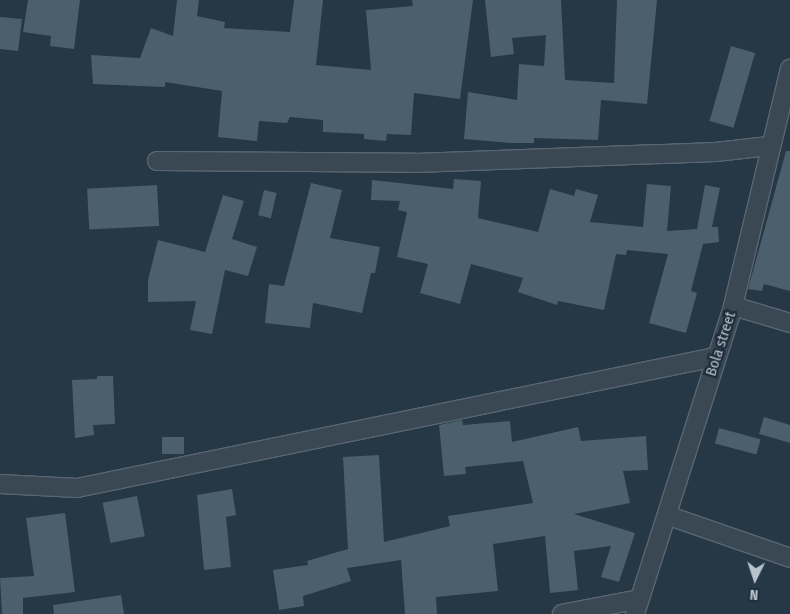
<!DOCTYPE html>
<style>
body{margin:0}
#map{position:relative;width:790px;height:614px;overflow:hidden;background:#263745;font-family:"Fira Sans Condensed",sans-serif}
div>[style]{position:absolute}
.building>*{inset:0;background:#4c5f6d;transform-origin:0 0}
.roads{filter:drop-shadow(1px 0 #596671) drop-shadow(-1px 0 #596671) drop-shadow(0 1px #596671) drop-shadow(0 -1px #596671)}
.street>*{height:18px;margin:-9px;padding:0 9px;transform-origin:9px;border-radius:9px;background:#3a4854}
span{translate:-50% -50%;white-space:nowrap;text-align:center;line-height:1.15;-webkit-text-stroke:5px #1f2d3a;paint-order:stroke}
.street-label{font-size:15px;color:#b8c3ce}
.north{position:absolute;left:730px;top:554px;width:50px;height:50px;-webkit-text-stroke:4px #1f2d3a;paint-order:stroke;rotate:184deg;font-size:14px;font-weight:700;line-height:20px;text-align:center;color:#b8c3ce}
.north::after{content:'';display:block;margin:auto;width:18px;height:22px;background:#b8c3ce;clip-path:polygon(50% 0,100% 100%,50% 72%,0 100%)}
</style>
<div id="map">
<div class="building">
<div style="clip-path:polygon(28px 0,80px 0,74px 49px,50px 46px,51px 36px,23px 32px)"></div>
<div style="clip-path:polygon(177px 0,199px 0,197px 16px,225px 22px,224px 28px,290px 32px,294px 0,323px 0,316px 65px,371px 70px,366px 10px,413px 6px,412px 0,473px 0,460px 99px,414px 93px,411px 135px,387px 134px,386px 141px,364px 139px,364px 134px,323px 132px,323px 120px,290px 117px,287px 123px,259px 121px,257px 141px,218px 137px,222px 91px,165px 82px,165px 87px,93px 84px,91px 55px,140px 58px,151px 28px,173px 36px)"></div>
<div style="clip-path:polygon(485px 0,561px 0,565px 80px,614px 83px,617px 0,657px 0,647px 104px,601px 100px,598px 140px,534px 138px,534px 143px,511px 143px,464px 139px,468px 92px,517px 100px,519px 64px,544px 66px,546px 35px,512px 38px,514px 54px,491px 57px)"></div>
<div style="clip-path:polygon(0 17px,22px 19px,18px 51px,0 49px)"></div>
<div style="left:731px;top:46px;width:25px;height:78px;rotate:16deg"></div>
<div style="clip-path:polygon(786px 151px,790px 151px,790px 291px,764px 284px,762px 291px,748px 289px)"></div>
<div style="clip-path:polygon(454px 179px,481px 181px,478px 218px,538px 232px,550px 189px,574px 196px,576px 189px,598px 195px,590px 222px,643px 227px,647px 184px,671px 186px,667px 231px,697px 229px,705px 185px,720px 188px,712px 227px,718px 227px,719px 242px,703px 244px,691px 291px,697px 293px,686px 333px,649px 323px,668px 254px,627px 250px,626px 255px,616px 254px,604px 310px,558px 301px,557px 305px,518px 292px,523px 278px,471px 264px,460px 304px,420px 293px,428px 264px,397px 257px,407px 212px,398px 210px,400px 201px,371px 200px,372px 180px,453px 189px)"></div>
<div style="clip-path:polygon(311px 183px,342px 190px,330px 238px,380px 247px,375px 273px,371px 273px,362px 313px,313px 303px,310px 328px,265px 323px,269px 284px,284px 286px)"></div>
<div style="left:157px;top:185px;width:41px;height:70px;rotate:87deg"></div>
<div style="left:264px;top:190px;width:13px;height:26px;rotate:13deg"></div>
<div style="clip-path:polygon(223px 195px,244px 201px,232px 239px,257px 247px,248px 276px,225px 270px,212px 334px,190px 330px,196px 301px,148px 302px,148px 280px,158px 240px,205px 252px)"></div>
<div style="clip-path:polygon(97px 376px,113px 376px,115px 424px,93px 425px,94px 435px,75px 438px,72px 380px,97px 379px)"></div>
<div style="clip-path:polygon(764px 417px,790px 425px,790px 443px,759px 434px)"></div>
<div style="clip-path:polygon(462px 420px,463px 425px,510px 421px,512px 442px,578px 427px,581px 441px,646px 436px,648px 470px,623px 471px,630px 503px,574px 514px,635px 533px,619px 582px,601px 577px,611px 546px,574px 551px,578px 590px,550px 593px,545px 536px,493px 544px,498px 591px,436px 597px,437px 614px,405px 614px,401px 560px,347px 568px,351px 581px,303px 596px,304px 606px,279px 610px,273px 570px,308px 565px,307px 561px,348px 549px,343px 457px,379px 455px,384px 542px,450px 526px,448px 516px,533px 503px,523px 461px,465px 467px,466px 474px,444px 476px,439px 425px)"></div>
<div style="left:719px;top:428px;width:43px;height:16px;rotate:15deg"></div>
<div style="left:162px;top:437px;width:22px;height:17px"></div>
<div style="clip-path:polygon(232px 489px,236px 515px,226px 517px,231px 567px,204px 570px,197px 495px)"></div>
<div style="left:137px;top:496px;width:41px;height:35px;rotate:79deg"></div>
<div style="clip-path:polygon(65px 513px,75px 592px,23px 598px,23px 614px,2px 614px,0 578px,34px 576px,26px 518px)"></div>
<div style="clip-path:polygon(121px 595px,124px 614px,54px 614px,53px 605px)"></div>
</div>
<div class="roads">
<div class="street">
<div style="left:157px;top:161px;width:259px;rotate:0.4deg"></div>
<div style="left:416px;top:163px;width:300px;rotate:-2.1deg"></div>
<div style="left:716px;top:152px;width:53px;rotate:-6.5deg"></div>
<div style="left:733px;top:306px;width:59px;rotate:16.6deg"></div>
<div style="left:0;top:484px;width:77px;rotate:3deg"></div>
<div style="left:77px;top:488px;width:651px;rotate:-11.6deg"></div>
<div style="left:669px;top:516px;width:128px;rotate:19.1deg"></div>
<div style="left:562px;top:614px;width:79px;rotate:-10.9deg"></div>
<div style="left:635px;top:614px;width:323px;rotate:-72.3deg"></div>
<div style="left:733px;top:306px;width:244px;rotate:-76.5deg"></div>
</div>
</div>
<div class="street-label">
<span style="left:721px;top:344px;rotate:-72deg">Bola street</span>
</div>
<div class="north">N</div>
</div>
